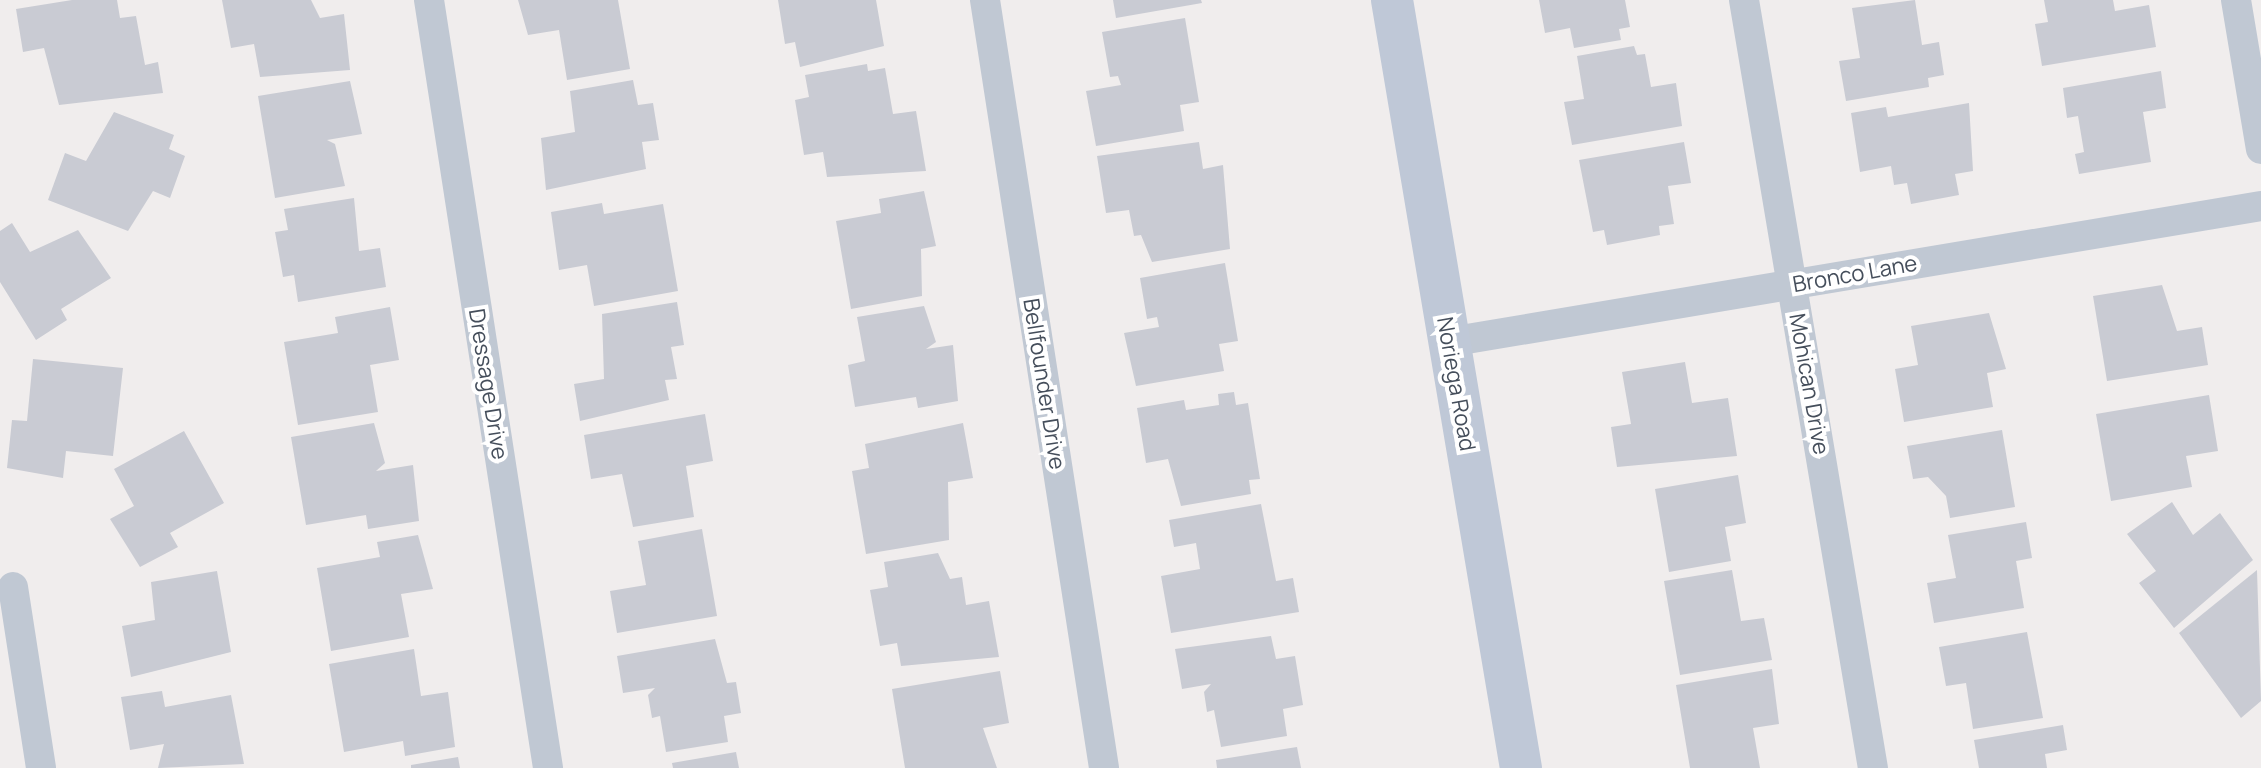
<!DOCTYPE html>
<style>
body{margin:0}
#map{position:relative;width:2261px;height:768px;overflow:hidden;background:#f0eded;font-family:Manrope,sans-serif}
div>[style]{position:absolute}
.building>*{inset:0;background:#c9cbd3}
.street>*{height:30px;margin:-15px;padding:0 15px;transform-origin:15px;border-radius:15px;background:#c0c8d3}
.secondary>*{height:42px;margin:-21px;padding:0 21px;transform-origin:21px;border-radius:21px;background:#bfc8d7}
span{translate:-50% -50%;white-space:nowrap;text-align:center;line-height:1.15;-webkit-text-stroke:8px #fff;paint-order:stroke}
.street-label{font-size:22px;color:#454e5b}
</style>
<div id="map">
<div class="building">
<div style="clip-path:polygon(72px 0,117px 0,120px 18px,136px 16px,145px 65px,158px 62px,163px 93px,59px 105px,44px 48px,23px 52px,16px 9px)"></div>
<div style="clip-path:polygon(222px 0,311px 0,320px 18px,344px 14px,350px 70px,260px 77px,254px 44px,231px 48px)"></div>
<div style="clip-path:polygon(518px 0,618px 0,630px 69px,567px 80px,559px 30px,528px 35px)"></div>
<div style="clip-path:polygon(778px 0,876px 0,884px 46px,800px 67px,795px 42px,785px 44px)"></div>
<div style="clip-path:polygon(1113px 0,1201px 0,1202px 3px,1116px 18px)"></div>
<div style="clip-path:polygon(1539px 0,1625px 0,1630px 27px,1619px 29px,1621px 40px,1574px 48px,1570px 28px,1545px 33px)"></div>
<div style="clip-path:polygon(1915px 0,1922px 45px,1939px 42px,1944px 75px,1928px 78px,1929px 87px,1846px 101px,1839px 61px,1860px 58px,1852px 8px)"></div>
<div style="clip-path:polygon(2044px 0,2113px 0,2115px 11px,2149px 5px,2156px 47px,2042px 66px,2035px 24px,2048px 22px)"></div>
<div style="clip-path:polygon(1185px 18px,1199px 102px,1180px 105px,1184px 131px,1096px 146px,1086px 91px,1121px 85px,1118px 76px,1110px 77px,1102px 32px)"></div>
<div style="clip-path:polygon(1634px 46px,1637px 55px,1645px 54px,1651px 87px,1676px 83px,1682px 126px,1572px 145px,1564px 102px,1584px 99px,1577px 56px)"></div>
<div style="clip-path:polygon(867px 64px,868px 71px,885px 68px,893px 114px,916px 111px,926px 171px,827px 177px,823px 152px,804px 155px,795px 100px,809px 97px,805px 75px)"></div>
<div style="clip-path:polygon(2161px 71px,2166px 108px,2143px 112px,2151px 162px,2079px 174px,2075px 154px,2084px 152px,2078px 116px,2067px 118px,2063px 88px)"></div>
<div style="clip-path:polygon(633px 80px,638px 105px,653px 103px,659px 140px,642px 142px,646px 169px,546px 190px,541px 138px,575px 132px,570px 91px)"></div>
<div style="clip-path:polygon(350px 81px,362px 134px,327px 140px,335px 144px,345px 186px,275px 198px,258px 96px)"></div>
<div style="clip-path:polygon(1969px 103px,1973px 171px,1955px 174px,1959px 195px,1911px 204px,1907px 183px,1894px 185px,1891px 166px,1860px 172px,1851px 113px,1886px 107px,1888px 117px)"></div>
<div style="clip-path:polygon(114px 112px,174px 135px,169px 149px,185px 156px,170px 198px,153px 191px,128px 231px,48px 200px,65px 153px,86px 161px)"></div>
<div style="clip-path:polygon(1199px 142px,1203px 169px,1223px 165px,1230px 249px,1152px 262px,1141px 235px,1134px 236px,1129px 210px,1106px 213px,1097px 156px)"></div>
<div style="clip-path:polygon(1684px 142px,1691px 183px,1668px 186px,1674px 224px,1659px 226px,1660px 235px,1607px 245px,1604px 230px,1593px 232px,1579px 160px)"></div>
<div style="clip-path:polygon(924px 191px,936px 246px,921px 249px,922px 296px,851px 309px,836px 221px,881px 213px,879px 199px)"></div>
<div style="clip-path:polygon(354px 198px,359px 251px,380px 248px,386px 287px,298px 302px,294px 275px,283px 277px,275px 232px,288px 230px,284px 209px)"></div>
<div style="clip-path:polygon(602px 203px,604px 214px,663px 204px,678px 291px,594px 306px,587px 265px,559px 270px,551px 212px)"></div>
<div style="clip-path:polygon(12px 223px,30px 252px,78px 230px,111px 278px,61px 309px,67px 320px,36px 340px,0 282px,0 231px)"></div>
<div style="clip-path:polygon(1225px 263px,1238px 341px,1219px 344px,1224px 371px,1136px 386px,1124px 333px,1159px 327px,1157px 317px,1147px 319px,1140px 278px)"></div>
<div style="clip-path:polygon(2162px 285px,2177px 331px,2202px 327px,2208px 365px,2107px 381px,2093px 296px)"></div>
<div style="clip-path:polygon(677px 302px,684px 345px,671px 347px,677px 379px,665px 380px,669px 400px,580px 421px,574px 384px,604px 379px,602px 314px)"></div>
<div style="clip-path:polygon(924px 306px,936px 342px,926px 349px,953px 345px,958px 401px,918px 408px,916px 397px,855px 407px,848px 365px,865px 361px,857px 317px)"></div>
<div style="clip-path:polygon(390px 307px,399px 360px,370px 365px,378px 412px,298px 425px,284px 342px,338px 333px,335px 317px)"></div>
<div style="clip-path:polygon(1989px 313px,2006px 369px,1987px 373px,1993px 407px,1904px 422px,1895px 369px,1918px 365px,1911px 326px)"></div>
<div style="clip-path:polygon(33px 359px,123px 368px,113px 456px,66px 451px,63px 478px,7px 468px,12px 420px,27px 421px)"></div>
<div style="clip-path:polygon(1685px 362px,1692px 403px,1728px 398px,1737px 456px,1617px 467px,1611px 427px,1631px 424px,1622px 372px)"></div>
<div style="clip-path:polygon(1234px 392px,1236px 405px,1248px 403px,1260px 479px,1249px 480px,1251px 494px,1181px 506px,1168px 459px,1146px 463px,1137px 408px,1184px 400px,1186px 410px,1219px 405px,1218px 394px)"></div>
<div style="clip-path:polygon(2209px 395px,2218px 451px,2186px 456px,2192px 487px,2111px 501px,2096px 414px)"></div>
<div style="clip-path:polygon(705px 414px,713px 461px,686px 466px,694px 517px,633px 527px,622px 474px,591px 479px,584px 435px)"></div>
<div style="clip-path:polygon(374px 423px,385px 463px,376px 471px,413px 465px,419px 521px,368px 529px,366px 515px,306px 525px,291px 437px)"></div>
<div style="clip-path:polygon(963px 423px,973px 478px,948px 482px,949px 540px,866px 554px,852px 471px,869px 468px,865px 444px)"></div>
<div style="clip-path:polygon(2002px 430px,2015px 507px,1950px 518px,1946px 496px,1928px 477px,1913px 479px,1907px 446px)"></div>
<div style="clip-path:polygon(184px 431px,224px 503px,170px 533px,178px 547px,140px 567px,110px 519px,134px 506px,114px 469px)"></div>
<div style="clip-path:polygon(1738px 475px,1746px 523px,1725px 527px,1731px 561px,1669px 572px,1655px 489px)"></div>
<div style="clip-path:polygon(2172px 502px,2193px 535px,2220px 513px,2253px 560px,2174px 628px,2139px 583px,2156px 571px,2127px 534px)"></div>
<div style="clip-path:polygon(1261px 504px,1276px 581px,1293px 578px,1299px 612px,1171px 633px,1161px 576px,1200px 569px,1196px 543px,1174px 547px,1169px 520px)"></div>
<div style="clip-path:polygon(2026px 522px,2032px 558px,2016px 561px,2024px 608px,1934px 623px,1927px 583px,1956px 578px,1948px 535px)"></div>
<div style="clip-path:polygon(702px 529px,717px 616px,617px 633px,610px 591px,646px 585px,638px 541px)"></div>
<div style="clip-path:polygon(418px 535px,433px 589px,401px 594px,409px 637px,331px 651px,317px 568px,380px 557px,377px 542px)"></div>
<div style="clip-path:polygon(938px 553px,950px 579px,962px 577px,966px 605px,989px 601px,999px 657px,901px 666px,897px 643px,880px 646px,870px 590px,888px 587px,884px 562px)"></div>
<div style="clip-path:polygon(1732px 570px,1741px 621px,1764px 618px,1772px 660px,1680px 675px,1664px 581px)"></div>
<div style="clip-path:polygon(2257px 570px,2261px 701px,2241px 718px,2179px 633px)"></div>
<div style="clip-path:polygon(217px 571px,231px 652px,131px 677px,122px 626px,155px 620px,151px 582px)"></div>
<div style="clip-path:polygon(2027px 632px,2043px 718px,1973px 729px,1966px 683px,1946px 686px,1939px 647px)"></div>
<div style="clip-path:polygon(1271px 636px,1276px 659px,1295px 656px,1303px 705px,1283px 709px,1287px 736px,1221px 747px,1214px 710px,1207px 712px,1204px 692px,1211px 684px,1182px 689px,1175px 649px)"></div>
<div style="clip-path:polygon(715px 639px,727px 683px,736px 682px,741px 713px,724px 716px,728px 742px,666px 752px,660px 716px,652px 718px,648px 695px,655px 688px,623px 693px,617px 656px)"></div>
<div style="clip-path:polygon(414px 649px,421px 696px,448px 692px,455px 747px,405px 756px,403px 741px,344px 752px,329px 664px)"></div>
<div style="clip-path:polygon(1772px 669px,1779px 724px,1753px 728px,1760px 768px,1690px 768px,1676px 685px)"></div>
<div style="clip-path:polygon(1000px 671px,1009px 723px,983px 728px,997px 768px,905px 768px,892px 689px)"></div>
<div style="clip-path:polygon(162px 691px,165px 707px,231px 695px,244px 764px,158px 768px,164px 744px,130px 750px,121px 697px)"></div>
<div style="clip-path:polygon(2063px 725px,2067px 750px,2045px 754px,2047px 768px,1979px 768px,1974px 740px)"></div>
<div style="clip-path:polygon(1297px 747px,1301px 768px,1217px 768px,1216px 760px)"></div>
<div style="clip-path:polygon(736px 752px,739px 768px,673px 768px,672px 763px)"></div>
<div style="clip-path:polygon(458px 757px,460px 768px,411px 768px,411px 765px)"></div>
</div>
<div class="street">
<div style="left:429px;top:0;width:777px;rotate:81.19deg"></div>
<div style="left:985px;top:0;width:777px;rotate:81.19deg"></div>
<div style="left:1744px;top:0;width:779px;rotate:80.47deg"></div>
<div style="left:2236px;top:0;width:151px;rotate:80.5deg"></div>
<div style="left:1449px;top:342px;width:823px;rotate:-9.51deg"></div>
<div style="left:13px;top:587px;width:183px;rotate:81.2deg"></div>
</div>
<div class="secondary">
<div style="left:1392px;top:0;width:779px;rotate:80.47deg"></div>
</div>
<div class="street-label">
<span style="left:1855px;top:274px;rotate:-10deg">Bronco Lane</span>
<span style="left:488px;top:384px;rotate:81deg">Dressage Drive</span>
<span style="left:1044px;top:384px;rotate:81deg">Bellfounder Drive</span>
<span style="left:1456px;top:384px;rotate:80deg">Noriega Road</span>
<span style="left:1809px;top:384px;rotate:80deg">Mohican Drive</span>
</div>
</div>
